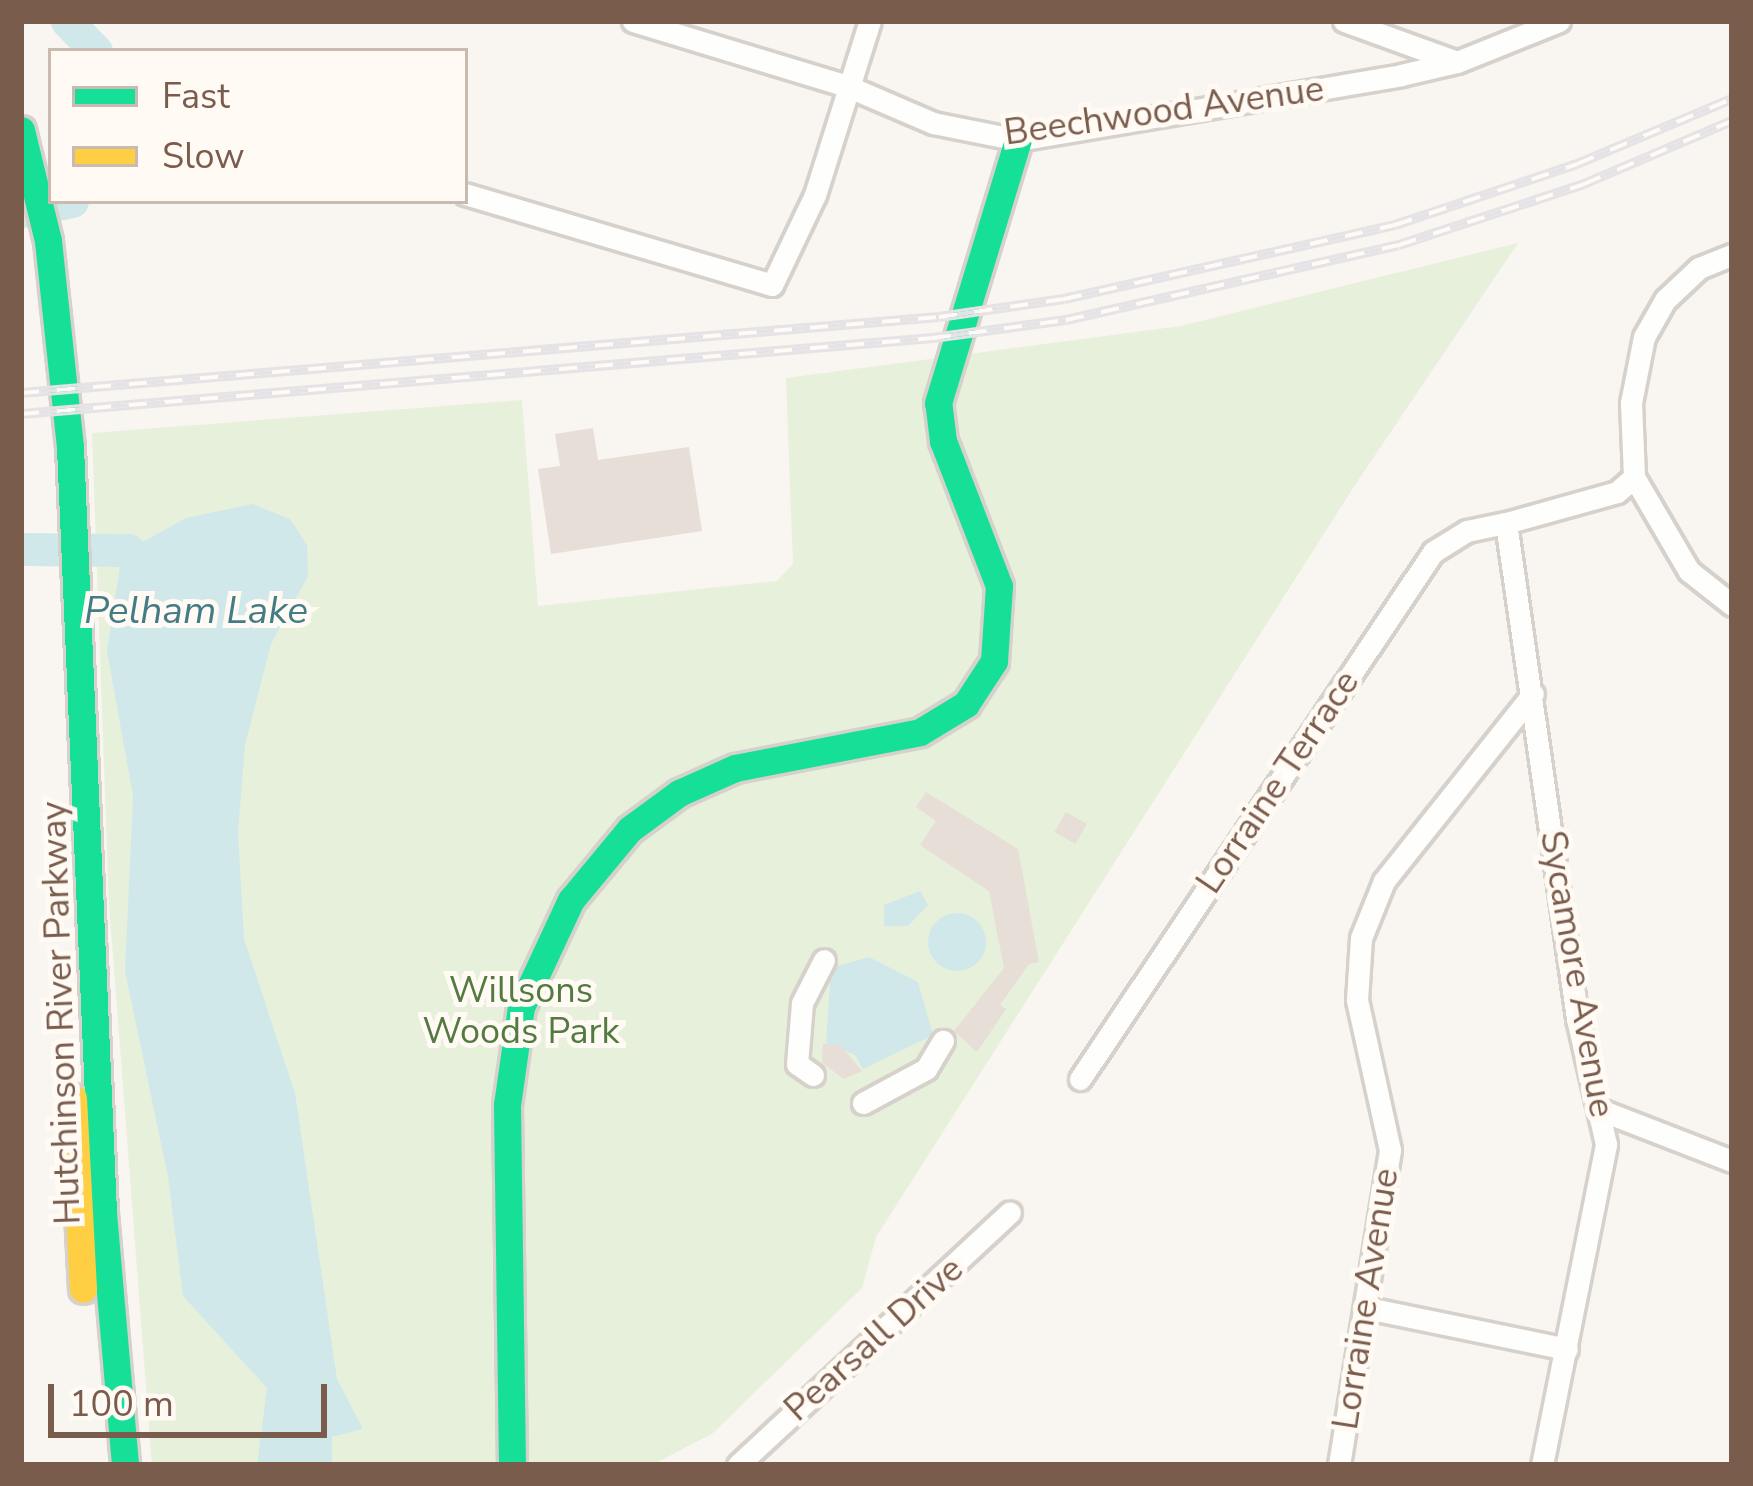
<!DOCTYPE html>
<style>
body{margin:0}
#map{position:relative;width:1753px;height:1486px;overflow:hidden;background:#f9f5f0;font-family:"Nunito Sans",sans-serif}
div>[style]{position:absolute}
.green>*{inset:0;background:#e7f0db}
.water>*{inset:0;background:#d0e8ea}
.round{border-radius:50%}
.river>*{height:33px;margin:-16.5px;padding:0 16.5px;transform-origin:16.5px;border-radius:16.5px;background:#d0e8ea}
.building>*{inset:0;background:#e6ded7;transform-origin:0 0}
.roads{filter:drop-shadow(3px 0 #d7d1cb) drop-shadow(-3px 0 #d7d1cb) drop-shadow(0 3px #d7d1cb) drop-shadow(0 -3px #d7d1cb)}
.street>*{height:21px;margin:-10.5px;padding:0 10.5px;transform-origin:10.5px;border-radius:10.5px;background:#fefefd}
.fast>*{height:27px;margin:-13.5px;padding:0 13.5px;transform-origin:13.5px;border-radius:13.5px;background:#16e098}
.slow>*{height:27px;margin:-13.5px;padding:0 13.5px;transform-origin:13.5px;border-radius:13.5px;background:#ffcf43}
.rail>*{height:10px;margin-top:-5px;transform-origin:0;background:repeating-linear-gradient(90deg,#fffaf3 0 18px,#e6e3e7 0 36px);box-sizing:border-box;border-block:3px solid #e6e3e7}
span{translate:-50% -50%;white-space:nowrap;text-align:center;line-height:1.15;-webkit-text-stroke:10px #fffaf3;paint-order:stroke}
.street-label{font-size:36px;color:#7a5c4d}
.park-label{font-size:36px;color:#537a41}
.water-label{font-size:39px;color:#437c86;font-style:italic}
.frame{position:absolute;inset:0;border:24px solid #7a5c4d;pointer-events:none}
.legend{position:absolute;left:48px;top:48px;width:420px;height:156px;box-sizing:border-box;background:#fffaf3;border:3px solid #cabbb1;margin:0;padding:15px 21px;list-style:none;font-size:36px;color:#7a5c4d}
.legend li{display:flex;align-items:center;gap:24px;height:60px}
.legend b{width:60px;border:3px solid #cabbb1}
.scale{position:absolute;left:48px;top:1384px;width:279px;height:54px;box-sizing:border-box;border:6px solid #7a5c4d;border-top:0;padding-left:15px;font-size:36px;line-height:42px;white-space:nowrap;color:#7a5c4d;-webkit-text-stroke:9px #fffaf3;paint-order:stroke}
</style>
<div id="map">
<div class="green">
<div style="clip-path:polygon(1518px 243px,1355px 485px,876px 1237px,862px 1288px,713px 1433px,652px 1465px,152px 1465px,109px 903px,92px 433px,522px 400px,538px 606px,777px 581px,793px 564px,786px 378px,1181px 326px)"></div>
</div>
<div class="water">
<div style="clip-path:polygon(252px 504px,290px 519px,307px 545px,308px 576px,271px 644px,245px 745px,238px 832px,244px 939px,295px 1093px,337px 1379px,363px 1429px,332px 1437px,332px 1465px,257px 1465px,267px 1388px,183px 1296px,168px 1177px,125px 971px,133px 796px,107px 651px,120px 566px,128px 550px,186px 518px)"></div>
<div style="clip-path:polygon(920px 891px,928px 905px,908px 926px,884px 926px,884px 905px)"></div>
<div class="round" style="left:928px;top:913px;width:58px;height:58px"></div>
<div style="clip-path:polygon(869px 957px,918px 982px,933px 1035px,863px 1069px,855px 1055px,826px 1043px,831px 968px)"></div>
</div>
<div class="river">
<div style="left:67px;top:21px;width:42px;rotate:46deg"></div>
<div style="left:21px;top:211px;width:52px;rotate:-11.1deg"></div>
<div style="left:21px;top:549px;width:107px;rotate:0.5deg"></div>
</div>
<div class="building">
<div style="clip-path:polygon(593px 428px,598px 460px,689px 447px,702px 531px,551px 554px,538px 469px,560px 466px,555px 434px)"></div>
<div style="clip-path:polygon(926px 792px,1018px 849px,1039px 962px,1029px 964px,1000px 1005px,1006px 1009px,977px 1052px,954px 1031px,1004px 968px,989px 891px,920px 845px,936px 821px,916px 807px)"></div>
<div style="left:1066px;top:812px;width:24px;height:23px;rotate:30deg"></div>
<div style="clip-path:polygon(823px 1044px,840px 1045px,862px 1071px,844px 1079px,822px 1063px)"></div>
</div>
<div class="roads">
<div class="street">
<div style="left:633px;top:21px;width:224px;rotate:16.9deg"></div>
<div style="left:847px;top:86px;width:94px;rotate:23.3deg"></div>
<div style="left:933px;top:123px;width:87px;rotate:11.3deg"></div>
<div style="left:1018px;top:140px;width:388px;rotate:-9.6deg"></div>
<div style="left:1401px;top:75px;width:57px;rotate:-13.1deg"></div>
<div style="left:1457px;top:62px;width:110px;rotate:-21.9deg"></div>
<div style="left:1344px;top:21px;width:120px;rotate:19.9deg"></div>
<div style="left:465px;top:194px;width:320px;rotate:16.5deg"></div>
<div style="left:772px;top:285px;width:100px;rotate:-64.5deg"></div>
<div style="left:815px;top:195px;width:182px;rotate:-72.5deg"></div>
<div style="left:1634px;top:477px;width:109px;rotate:59.7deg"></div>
<div style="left:1689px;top:571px;width:55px;rotate:38.3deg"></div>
<div style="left:813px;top:1075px;width:19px;rotate:-145deg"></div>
<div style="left:797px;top:1064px;width:61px;rotate:-85.3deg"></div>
<div style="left:802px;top:1003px;width:48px;rotate:-62.9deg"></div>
<div style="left:1080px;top:1079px;width:634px;rotate:-56.18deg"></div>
<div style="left:1433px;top:552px;width:40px;rotate:-32deg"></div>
<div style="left:1467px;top:531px;width:40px;rotate:-12deg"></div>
<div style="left:863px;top:1103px;width:72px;rotate:-28.4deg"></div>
<div style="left:926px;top:1069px;width:33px;rotate:-59deg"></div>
<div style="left:1603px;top:1111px;width:138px;rotate:21.2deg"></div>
<div style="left:1367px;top:1308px;width:204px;rotate:11.6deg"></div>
<div style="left:738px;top:1465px;width:371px;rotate:-42.9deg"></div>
<div style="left:1339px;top:1465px;width:319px;rotate:-80.8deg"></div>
<div style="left:1390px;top:1150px;width:154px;rotate:-102.4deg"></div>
<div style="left:1357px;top:1000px;width:62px;rotate:-86.3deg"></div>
<div style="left:1361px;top:938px;width:61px;rotate:-68deg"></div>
<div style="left:1384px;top:881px;width:239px;rotate:-51.5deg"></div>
<div style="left:1542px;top:1465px;width:327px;rotate:-78.7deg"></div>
<div style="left:1606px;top:1144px;width:129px;rotate:-103deg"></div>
<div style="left:1577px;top:1018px;width:500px;rotate:-98.16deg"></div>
<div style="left:1506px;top:523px;width:115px;rotate:-15.6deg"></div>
<div style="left:1617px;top:492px;width:23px;rotate:-41deg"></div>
<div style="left:1634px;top:477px;width:74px;rotate:-92.3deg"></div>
<div style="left:1631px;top:403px;width:67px;rotate:-78.9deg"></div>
<div style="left:1644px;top:337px;width:43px;rotate:-60.4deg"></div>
<div style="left:1665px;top:300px;width:47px;rotate:-43.3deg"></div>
<div style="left:1699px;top:268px;width:35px;rotate:-22deg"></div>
</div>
<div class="fast">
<div style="left:21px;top:130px;width:114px;rotate:76.3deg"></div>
<div style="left:48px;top:241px;width:207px;rotate:83.9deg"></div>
<div style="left:70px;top:447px;width:767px;rotate:87.53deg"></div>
<div style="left:103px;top:1213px;width:253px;rotate:85deg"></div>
<div style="left:512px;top:1465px;width:360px;rotate:-90.8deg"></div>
<div style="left:507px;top:1105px;width:99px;rotate:-81.9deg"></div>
<div style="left:521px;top:1007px;width:118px;rotate:-65deg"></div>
<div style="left:571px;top:900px;width:92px;rotate:-50.3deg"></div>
<div style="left:630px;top:829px;width:61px;rotate:-36.3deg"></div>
<div style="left:679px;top:793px;width:61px;rotate:-24.1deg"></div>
<div style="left:735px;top:768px;width:188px;rotate:-11deg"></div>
<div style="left:920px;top:732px;width:54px;rotate:-31.3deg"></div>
<div style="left:966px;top:704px;width:51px;rotate:-56.9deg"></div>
<div style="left:994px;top:661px;width:75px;rotate:-86.2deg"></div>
<div style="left:999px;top:586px;width:155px;rotate:-111.1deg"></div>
<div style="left:943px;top:441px;width:38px;rotate:-97deg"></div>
<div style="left:938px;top:403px;width:275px;rotate:-73.1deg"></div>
</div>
<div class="slow">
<div style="left:73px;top:1098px;width:191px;rotate:87deg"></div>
</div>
</div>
<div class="rail">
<div style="left:21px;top:393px;width:921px;rotate:-4.73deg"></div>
<div style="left:939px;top:317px;width:126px;rotate:-8.2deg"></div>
<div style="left:1064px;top:299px;width:339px;rotate:-12.6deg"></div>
<div style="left:1395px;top:225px;width:192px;rotate:-18.5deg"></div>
<div style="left:1577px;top:164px;width:168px;rotate:-22.8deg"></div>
<div style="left:21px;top:414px;width:915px;rotate:-4.76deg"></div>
<div style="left:933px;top:338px;width:134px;rotate:-7.7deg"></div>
<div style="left:1066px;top:320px;width:341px;rotate:-12.7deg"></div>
<div style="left:1399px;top:245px;width:195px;rotate:-18.2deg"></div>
<div style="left:1584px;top:184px;width:161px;rotate:-23.1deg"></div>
</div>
<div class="street-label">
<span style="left:1164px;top:111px;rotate:-8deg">Beechwood Avenue</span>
<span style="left:1278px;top:782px;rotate:-56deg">Lorraine Terrace</span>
<span style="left:1577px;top:974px;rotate:80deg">Sycamore Avenue</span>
<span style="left:61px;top:1013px;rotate:-92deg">Hutchinson River Parkway</span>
<span style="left:1366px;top:1299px;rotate:-81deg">Lorraine Avenue</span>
<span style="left:874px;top:1339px;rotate:-42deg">Pearsall Drive</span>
</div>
<div class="park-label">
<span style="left:521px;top:1011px">Willsons<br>Woods Park</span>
</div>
<div class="water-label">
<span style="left:196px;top:611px">Pelham Lake</span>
</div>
<div class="frame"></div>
<ul class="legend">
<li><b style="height:15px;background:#16e098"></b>Fast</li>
<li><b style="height:15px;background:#ffcf43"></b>Slow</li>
</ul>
<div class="scale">100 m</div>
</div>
